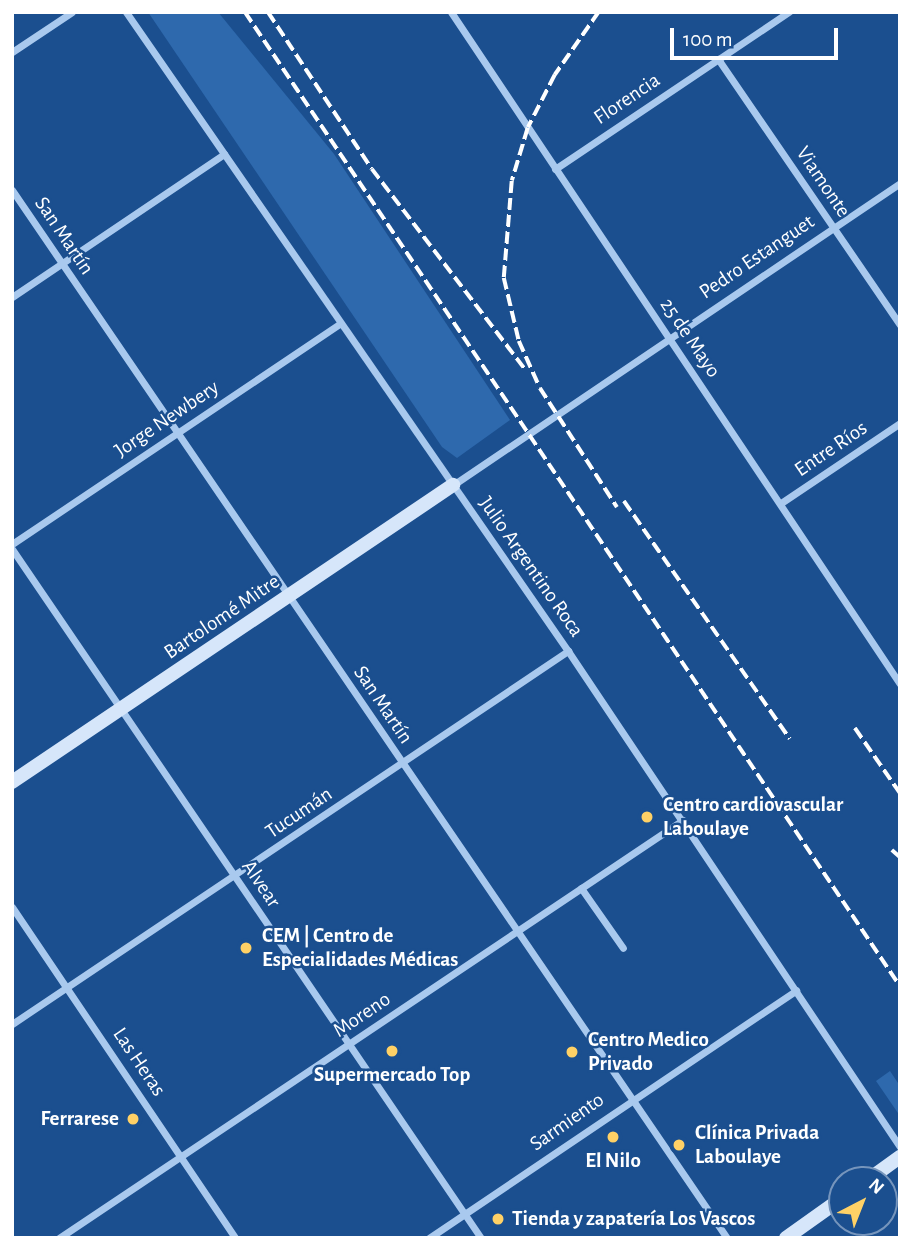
<!DOCTYPE html>
<meta charset="utf-8">
<style>
body{margin:0}
#map{position:relative;width:912px;height:1250px;overflow:hidden;background:#1b4f8f;font-family:"Alegreya Sans",sans-serif}
div>[style]{position:absolute}
.green>*{inset:0;background:#2e69ad}
.minor>*{height:7px;margin:-3.5px;padding:0 3.5px;transform-origin:3.5px;border-radius:3.5px;background:#a9c9ee}
.secondary>*{height:14px;margin:-7px;padding:0 7px;transform-origin:7px;border-radius:7px;background:#d6e6fa}
.rail>*{height:3.5px;margin-top:-1.75px;transform-origin:0;background:repeating-linear-gradient(90deg,#fff 0 12px,transparent 0 17px)}
.dots>*{width:19px;height:19px;translate:-50% -50%;box-sizing:border-box;border:4px solid #1b4f8f;border-radius:50%}
span{translate:-50% -50%;white-space:nowrap;text-align:center;line-height:1.15;-webkit-text-stroke:5px #1b4f8f;paint-order:stroke}
.street-label{font-size:21px;color:#fff}
.poi-label{font-size:21px;color:#fff;font-weight:700}
.left{translate:0 -50%;text-align:left}
.right{translate:-100% -50%;text-align:right}
.frame{position:absolute;inset:0;border:14px solid #fff;pointer-events:none}
.north{position:absolute;left:828px;top:1166px;width:70px;height:70px;box-sizing:border-box;background:#1b4f8f;border:2px solid #7695bc;border-radius:50%;rotate:42deg;font-size:19px;font-weight:700;line-height:28px;text-align:center;color:#fff}
.north::after{content:'';display:block;margin:auto;width:24px;height:32px;background:#ffd166;clip-path:polygon(50% 0,100% 100%,50% 72%,0 100%)}
.scale{position:absolute;left:670px;top:28px;width:168px;height:32px;box-sizing:border-box;border:4px solid #fff;border-top:0;padding-left:9px;font-size:21px;line-height:24px;white-space:nowrap;color:#fff;-webkit-text-stroke:5px #1b4f8f;paint-order:stroke}
</style>
<div id="map">
<div class="green">
<div style="clip-path:polygon(148px 12px,218px 12px,334px 154px,510px 420px,457px 458px,442px 447px)"></div>
<div style="clip-path:polygon(890px 1071px,900px 1086px,900px 1116px,876px 1081px)"></div>
</div>
<div class="minor">
<div style="left:126px;top:12px;width:777px;rotate:55.33deg"></div>
<div style="left:568px;top:651px;width:597px;rotate:56.2deg"></div>
<div style="left:451px;top:12px;width:808px;rotate:56.25deg"></div>
<div style="left:12px;top:52px;width:72px;rotate:-33.7deg"></div>
<div style="left:718px;top:59px;width:322px;rotate:55.6deg"></div>
<div style="left:555px;top:169px;width:282px;rotate:-33.9deg"></div>
<div style="left:12px;top:190px;width:1269px;rotate:55.7deg"></div>
<div style="left:12px;top:297px;width:256px;rotate:-34deg"></div>
<div style="left:453px;top:485px;width:539px;rotate:-34.04deg"></div>
<div style="left:781px;top:503px;width:143px;rotate:-33.9deg"></div>
<div style="left:12px;top:544px;width:396px;rotate:-33.9deg"></div>
<div style="left:12px;top:549px;width:833px;rotate:55.76deg"></div>
<div style="left:581px;top:888px;width:73px;rotate:55deg"></div>
<div style="left:12px;top:907px;width:399px;rotate:56deg"></div>
<div style="left:12px;top:1024px;width:670px;rotate:-33.86deg"></div>
<div style="left:59px;top:1238px;width:751px;rotate:-33.82deg"></div>
<div style="left:429px;top:1238px;width:443px;rotate:-34deg"></div>
</div>
<div class="secondary">
<div style="left:12px;top:782px;width:532px;rotate:-33.96deg"></div>
<div style="left:868px;top:1180px;width:39px;rotate:-36deg"></div>
<div style="left:786px;top:1238px;width:69px;rotate:-35.5deg"></div>
</div>
<div class="rail">
<div style="left:245px;top:12px;width:1174px;rotate:56.08deg"></div>
<div style="left:268px;top:12px;width:188px;rotate:56.5deg"></div>
<div style="left:372px;top:169px;width:252px;rotate:52.6deg"></div>
<div style="left:599px;top:12px;width:77px;rotate:124.9deg"></div>
<div style="left:555px;top:75px;width:59px;rotate:117deg"></div>
<div style="left:528px;top:128px;width:55px;rotate:106.8deg"></div>
<div style="left:512px;top:181px;width:97px;rotate:94.7deg"></div>
<div style="left:504px;top:278px;width:65px;rotate:76.6deg"></div>
<div style="left:519px;top:341px;width:51px;rotate:65.9deg"></div>
<div style="left:540px;top:388px;width:142px;rotate:57.1deg"></div>
<div style="left:624px;top:501px;width:290px;rotate:55.1deg"></div>
<div style="left:855px;top:728px;width:79px;rotate:55.3deg"></div>
<div style="left:892px;top:850px;width:11px;rotate:41deg"></div>
</div>
<div class="dots">
<div style="left:647px;top:817px;background:#ffd166"></div>
<div style="left:246px;top:948px;background:#ffd166"></div>
<div style="left:392px;top:1051px;background:#ffd166"></div>
<div style="left:572px;top:1052px;background:#ffd166"></div>
<div style="left:133px;top:1119px;background:#ffd166"></div>
<div style="left:613px;top:1137px;background:#ffd166"></div>
<div style="left:679px;top:1145px;background:#ffd166"></div>
<div style="left:498px;top:1219px;background:#ffd166"></div>
</div>
<div class="street-label">
<span style="left:627px;top:99px;rotate:-34deg">Florencia</span>
<span style="left:823px;top:182px;rotate:56deg">Viamonte</span>
<span style="left:64px;top:236px;rotate:56deg">San Martín</span>
<span style="left:757px;top:257px;rotate:-34deg">Pedro Estanguet</span>
<span style="left:690px;top:338px;rotate:56deg">25 de Mayo</span>
<span style="left:167px;top:419px;rotate:-34deg">Jorge Newbery</span>
<span style="left:831px;top:449px;rotate:-34deg">Entre Ríos</span>
<span style="left:531px;top:567px;rotate:55deg">Julio Argentino Roca</span>
<span style="left:222px;top:617px;rotate:-34deg">Bartolomé Mitre</span>
<span style="left:383px;top:705px;rotate:56deg">San Martín</span>
<span style="left:299px;top:813px;rotate:-34deg">Tucumán</span>
<span style="left:261px;top:884px;rotate:56deg">Alvear</span>
<span style="left:362px;top:1015px;rotate:-34deg">Moreno</span>
<span style="left:139px;top:1062px;rotate:56deg">Las Heras</span>
<span style="left:567px;top:1122px;rotate:-35deg">Sarmiento</span>
</div>
<div class="poi-label">
<span class="left" style="left:663px;top:817px">Centro cardiovascular<br>Laboulaye</span>
<span class="left" style="left:262px;top:948px">CEM | Centro de<br>Especialidades Médicas</span>
<span class="left" style="left:588px;top:1052px">Centro Medico<br>Privado</span>
<span style="left:392px;top:1075px">Supermercado Top</span>
<span class="right" style="left:119px;top:1119px">Ferrarese</span>
<span class="left" style="left:695px;top:1145px">Clínica Privada<br>Laboulaye</span>
<span style="left:613px;top:1161px">El Nilo</span>
<span class="left" style="left:512px;top:1219px">Tienda y zapatería Los Vascos</span>
</div>
<div class="frame"></div>
<div class="north">N</div>
<div class="scale">100 m</div>
</div>
